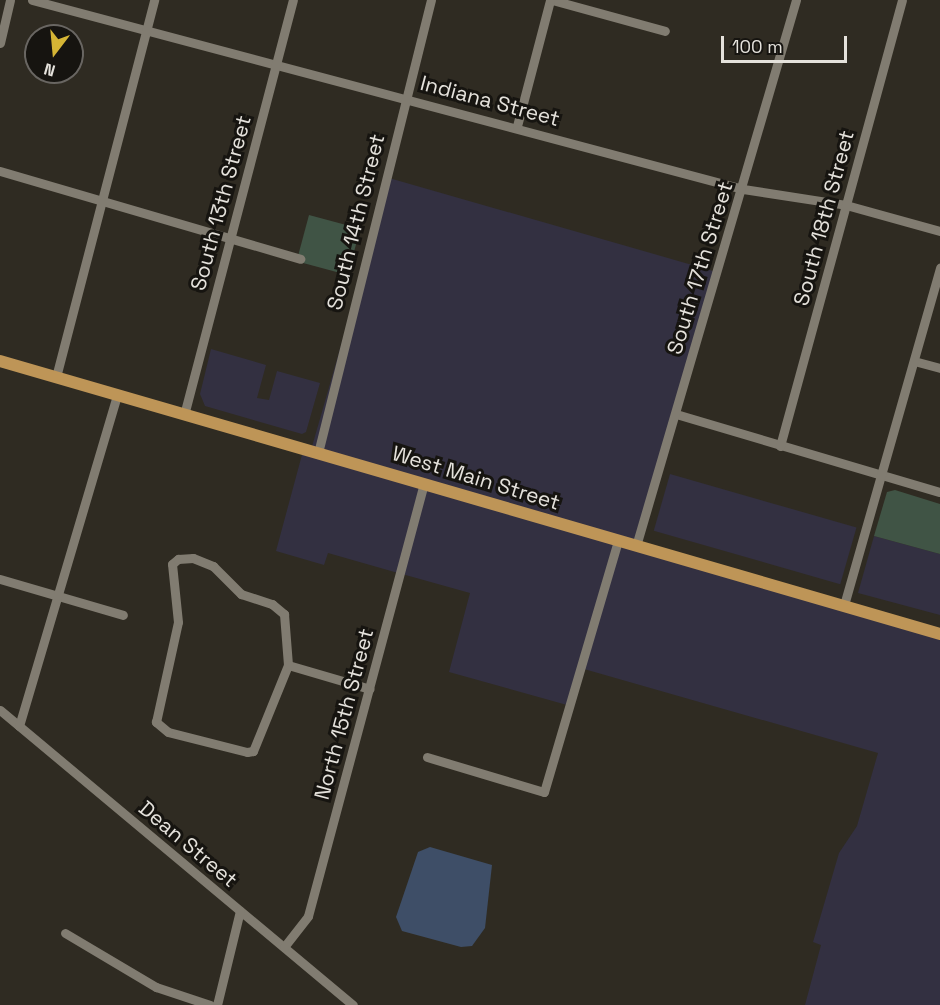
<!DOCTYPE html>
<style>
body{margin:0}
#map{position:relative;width:940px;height:1005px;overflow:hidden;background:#2f2b22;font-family:"Space Grotesk",sans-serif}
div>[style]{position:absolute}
.commercial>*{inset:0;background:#333041;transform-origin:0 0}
.green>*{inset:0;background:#405445;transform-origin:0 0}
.water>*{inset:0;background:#3e4e67}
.minor>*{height:9px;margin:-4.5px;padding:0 4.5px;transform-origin:4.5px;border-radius:4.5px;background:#817c71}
.major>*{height:12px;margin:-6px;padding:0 6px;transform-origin:6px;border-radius:6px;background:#be9557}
span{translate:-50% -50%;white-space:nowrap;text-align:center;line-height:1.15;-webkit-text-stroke:6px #161410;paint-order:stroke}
.street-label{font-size:21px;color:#e5e2dc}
.north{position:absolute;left:24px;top:24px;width:60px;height:60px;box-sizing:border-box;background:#161410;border:2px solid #696662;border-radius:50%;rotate:196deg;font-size:16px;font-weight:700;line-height:24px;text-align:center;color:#e5e2dc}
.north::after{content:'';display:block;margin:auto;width:21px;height:27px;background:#d5b535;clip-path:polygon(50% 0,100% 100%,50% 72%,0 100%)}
.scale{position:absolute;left:721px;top:36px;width:126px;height:27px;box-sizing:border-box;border:3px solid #e5e2dc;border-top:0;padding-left:8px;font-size:18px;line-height:21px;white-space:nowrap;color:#e5e2dc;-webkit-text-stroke:4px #161410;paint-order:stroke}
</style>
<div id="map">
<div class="commercial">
<div style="left:389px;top:178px;width:338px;height:280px;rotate:16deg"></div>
<div style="clip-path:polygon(211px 349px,266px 365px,257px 398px,269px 400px,277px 371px,320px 383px,306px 432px,302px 434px,205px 406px,200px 394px)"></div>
<div style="clip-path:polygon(303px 451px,422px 485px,398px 573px,328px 553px,324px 565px,276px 551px)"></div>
<div style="left:670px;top:474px;width:194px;height:59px;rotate:16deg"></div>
<div style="clip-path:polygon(426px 486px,615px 543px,567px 705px,449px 672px,470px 593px,402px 574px)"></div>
<div style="clip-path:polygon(874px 536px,940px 554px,940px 615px,858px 593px)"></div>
<div style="clip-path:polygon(620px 546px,940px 638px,940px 1005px,805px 1005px,821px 945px,813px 942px,839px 853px,857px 826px,878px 753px,584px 669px)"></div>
</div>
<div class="green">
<div style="left:309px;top:215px;width:53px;height:48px;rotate:15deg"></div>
<div style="clip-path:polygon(895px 490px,940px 504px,940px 554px,874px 536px,887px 492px)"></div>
</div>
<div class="water">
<div style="clip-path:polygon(430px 847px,492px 865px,485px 928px,472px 946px,461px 947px,402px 931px,396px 917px,418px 852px)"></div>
</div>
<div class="minor">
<div style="left:32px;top:0;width:736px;rotate:14.89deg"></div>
<div style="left:743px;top:189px;width:104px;rotate:8.8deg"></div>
<div style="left:846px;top:205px;width:98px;rotate:15.5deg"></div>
<div style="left:552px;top:0;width:117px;rotate:15.3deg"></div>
<div style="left:0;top:43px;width:44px;rotate:-76.9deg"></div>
<div style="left:517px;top:126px;width:130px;rotate:-75.3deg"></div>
<div style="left:0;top:171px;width:313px;rotate:16.3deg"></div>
<div style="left:914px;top:361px;width:27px;rotate:15deg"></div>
<div style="left:56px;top:377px;width:390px;rotate:-75.4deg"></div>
<div style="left:676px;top:414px;width:275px;rotate:16.5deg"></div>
<div style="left:184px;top:415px;width:429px;rotate:-75.3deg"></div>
<div style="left:780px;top:446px;width:462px;rotate:-74.7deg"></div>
<div style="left:318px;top:453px;width:467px;rotate:-76deg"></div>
<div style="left:636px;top:546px;width:569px;rotate:-73.67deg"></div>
<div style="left:193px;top:558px;width:22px;rotate:22deg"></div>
<div style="left:213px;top:566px;width:40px;rotate:45deg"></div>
<div style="left:241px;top:594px;width:33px;rotate:18deg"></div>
<div style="left:272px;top:604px;width:16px;rotate:40deg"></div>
<div style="left:284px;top:614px;width:51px;rotate:85.5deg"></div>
<div style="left:288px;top:665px;width:93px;rotate:112.1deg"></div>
<div style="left:253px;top:751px;width:6px;rotate:171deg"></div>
<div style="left:247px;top:752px;width:81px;rotate:-165.8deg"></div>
<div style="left:168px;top:732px;width:16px;rotate:-140deg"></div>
<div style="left:156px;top:722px;width:102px;rotate:-77.6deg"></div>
<div style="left:178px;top:622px;width:58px;rotate:-95.9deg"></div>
<div style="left:172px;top:564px;width:8px;rotate:-40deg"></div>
<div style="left:178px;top:559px;width:15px;rotate:-4deg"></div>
<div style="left:0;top:579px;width:128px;rotate:16.3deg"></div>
<div style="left:844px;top:605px;width:351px;rotate:-74.1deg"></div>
<div style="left:288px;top:665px;width:85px;rotate:16.3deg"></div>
<div style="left:0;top:710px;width:460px;rotate:39.9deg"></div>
<div style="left:19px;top:726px;width:344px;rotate:-73.5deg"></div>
<div style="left:427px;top:757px;width:122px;rotate:16.7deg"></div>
<div style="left:544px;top:792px;width:262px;rotate:-73.6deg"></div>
<div style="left:65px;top:933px;width:106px;rotate:30.7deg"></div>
<div style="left:156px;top:987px;width:57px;rotate:18.4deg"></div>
<div style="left:284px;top:947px;width:39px;rotate:-52deg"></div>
<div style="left:308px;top:916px;width:448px;rotate:-75deg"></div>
<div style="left:217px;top:1005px;width:97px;rotate:-76.3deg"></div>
</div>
<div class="major">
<div style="left:0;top:361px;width:979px;rotate:16.19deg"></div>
</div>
<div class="street-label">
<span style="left:490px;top:101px;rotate:15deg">Indiana Street</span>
<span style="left:221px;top:203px;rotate:-75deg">South 13th Street</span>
<span style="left:824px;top:218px;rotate:-75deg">South 18th Street</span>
<span style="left:356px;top:222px;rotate:-76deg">South 14th Street</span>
<span style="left:700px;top:268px;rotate:-73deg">South 17th Street</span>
<span style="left:476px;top:478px;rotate:17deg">West Main Street</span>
<span style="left:344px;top:714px;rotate:-75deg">North 15th Street</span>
<span style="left:188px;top:844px;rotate:40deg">Dean Street</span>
</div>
<div class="north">N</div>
<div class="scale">100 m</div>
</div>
